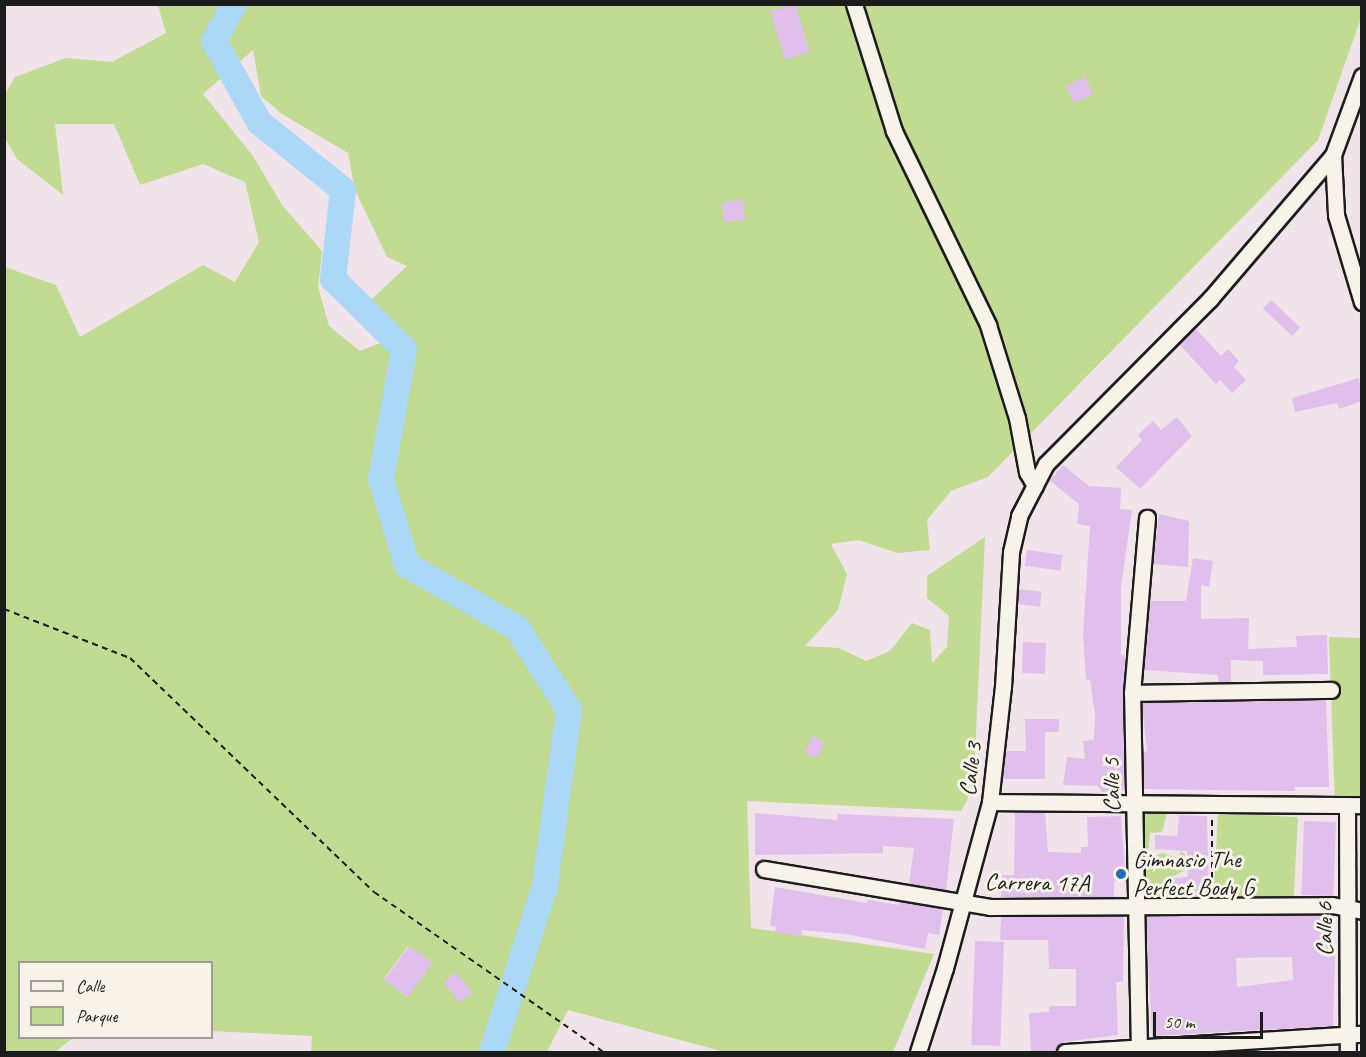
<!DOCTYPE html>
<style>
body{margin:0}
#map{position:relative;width:1366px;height:1057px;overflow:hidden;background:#f0e3e9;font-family:Caveat,sans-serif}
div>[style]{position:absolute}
.green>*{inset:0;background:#c1db92;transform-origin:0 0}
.river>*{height:26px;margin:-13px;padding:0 13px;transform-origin:13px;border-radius:13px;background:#abd8f7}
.building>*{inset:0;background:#e0bfec;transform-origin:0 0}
.path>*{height:2px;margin-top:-1px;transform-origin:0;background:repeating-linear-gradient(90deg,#1c1c1c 0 6px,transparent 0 10.5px)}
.roads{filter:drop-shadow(2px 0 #1c1c1c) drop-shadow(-2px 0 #1c1c1c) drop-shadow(0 2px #1c1c1c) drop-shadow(0 -2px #1c1c1c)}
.street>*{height:15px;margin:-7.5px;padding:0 7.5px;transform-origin:7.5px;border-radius:7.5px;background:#f7f3e8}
.dots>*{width:16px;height:16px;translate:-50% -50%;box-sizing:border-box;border:3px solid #f7f3e8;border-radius:50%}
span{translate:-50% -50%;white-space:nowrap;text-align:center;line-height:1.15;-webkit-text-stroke:6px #f7f3e8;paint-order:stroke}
.street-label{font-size:24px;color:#1c1c1c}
.poi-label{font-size:24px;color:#1c1c1c}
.left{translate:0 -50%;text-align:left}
.frame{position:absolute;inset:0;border:6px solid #1c1c1c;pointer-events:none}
.legend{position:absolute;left:18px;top:961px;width:195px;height:78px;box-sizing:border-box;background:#f7f3e8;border:2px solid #9f9d96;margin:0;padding:8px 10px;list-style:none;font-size:18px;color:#1c1c1c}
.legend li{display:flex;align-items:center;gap:12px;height:30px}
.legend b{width:30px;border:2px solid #9f9d96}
.scale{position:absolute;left:1153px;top:1012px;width:110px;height:27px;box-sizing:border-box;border:3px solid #1c1c1c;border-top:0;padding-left:8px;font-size:18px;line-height:21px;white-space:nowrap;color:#1c1c1c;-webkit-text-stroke:4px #f7f3e8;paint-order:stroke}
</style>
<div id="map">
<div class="green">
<div style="clip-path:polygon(evenodd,158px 5px,1361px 5px,1361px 18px,1318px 140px,988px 477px,951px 491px,927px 520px,930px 550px,897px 553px,859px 540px,831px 544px,847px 574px,838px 610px,805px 646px,839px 648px,866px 661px,890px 651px,912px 623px,930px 630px,932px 663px,947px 647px,949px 616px,927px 598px,927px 576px,985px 537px,975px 755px,967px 801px,961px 811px,747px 801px,751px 928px,934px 954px,893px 1052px,725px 1052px,568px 1010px,547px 1052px,311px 1052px,312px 1036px,212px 1031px,212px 962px,20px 962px,20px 1038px,73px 1038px,55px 1052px,5px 1052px,5px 267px,56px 285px,80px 337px,203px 265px,235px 282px,259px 242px,245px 182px,203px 164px,140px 185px,114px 124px,55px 124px,63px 195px,17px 159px,5px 138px,5px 94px,15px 77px,66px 58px,112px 62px,166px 33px,158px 5px,253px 50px,261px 96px,282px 114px,348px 153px,355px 190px,387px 257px,407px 266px,372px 299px,383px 342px,360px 351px,329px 326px,318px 287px,322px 251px,282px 205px,253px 156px,203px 94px,253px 50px,158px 5px,408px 946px,432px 963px,407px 997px,384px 979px,408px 946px)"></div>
<div style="clip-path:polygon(1329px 637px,1361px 638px,1361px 802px,1335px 803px)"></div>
<div style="clip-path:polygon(1140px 805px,1169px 806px,1162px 832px,1150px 833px,1148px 859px,1162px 853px,1179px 858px,1181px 851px,1185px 854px,1185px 870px,1170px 878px,1169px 904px,1139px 904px)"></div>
<div style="left:1218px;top:813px;width:80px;height:93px;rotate:3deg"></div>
</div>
<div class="river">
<div style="left:234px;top:4px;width:42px;rotate:118.4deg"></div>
<div style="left:214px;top:41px;width:93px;rotate:60.9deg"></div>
<div style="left:259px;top:122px;width:108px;rotate:39deg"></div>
<div style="left:343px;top:190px;width:90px;rotate:96.4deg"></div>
<div style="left:333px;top:279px;width:100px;rotate:44.6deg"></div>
<div style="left:404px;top:349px;width:132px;rotate:100deg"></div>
<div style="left:381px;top:479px;width:90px;rotate:73.2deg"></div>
<div style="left:407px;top:565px;width:127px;rotate:29.8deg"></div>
<div style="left:517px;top:628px;width:97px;rotate:57.6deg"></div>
<div style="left:569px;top:710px;width:178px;rotate:97.8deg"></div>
<div style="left:545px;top:886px;width:174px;rotate:107.7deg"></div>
</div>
<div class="building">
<div style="left:795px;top:4px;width:50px;height:26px;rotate:73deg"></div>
<div style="left:1085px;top:77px;width:19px;height:21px;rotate:65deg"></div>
<div style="left:743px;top:200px;width:20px;height:21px;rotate:84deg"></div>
<div style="left:1271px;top:300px;width:40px;height:12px;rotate:43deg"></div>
<div style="clip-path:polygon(1195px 328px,1221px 356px,1228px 349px,1239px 361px,1234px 367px,1246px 380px,1232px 393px,1220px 380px,1216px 384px,1179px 344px)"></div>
<div style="clip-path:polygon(1359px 378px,1362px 401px,1339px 409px,1337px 403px,1295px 412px,1292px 398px)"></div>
<div style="clip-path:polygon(1177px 417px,1192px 436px,1140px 489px,1116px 467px,1142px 440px,1138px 435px,1153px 421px,1161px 430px)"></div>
<div style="clip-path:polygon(1063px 465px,1089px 486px,1121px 488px,1120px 509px,1132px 510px,1121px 587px,1121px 655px,1125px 655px,1124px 790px,1102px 792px,1098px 786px,1063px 785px,1067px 757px,1085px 759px,1083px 741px,1094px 740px,1095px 714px,1090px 680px,1086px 680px,1083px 635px,1090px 526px,1077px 524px,1079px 504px,1050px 481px)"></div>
<div style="clip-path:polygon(1159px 514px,1189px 521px,1188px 567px,1153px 564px)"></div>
<div style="left:1027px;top:550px;width:36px;height:16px;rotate:8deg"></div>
<div style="clip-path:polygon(1193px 558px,1213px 561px,1209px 587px,1201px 585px,1201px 619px,1249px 618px,1248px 649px,1297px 647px,1296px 636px,1327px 635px,1328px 674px,1263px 675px,1263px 661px,1231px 660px,1231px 682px,1218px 682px,1218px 675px,1144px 670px,1150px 601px,1186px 601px)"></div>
<div style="left:1019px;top:589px;width:23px;height:15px;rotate:7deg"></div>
<div style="left:1023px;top:642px;width:23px;height:31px;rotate:2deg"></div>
<div style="clip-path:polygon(1326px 700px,1329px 787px,1295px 787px,1295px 791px,1144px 789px,1143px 752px,1147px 751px,1142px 703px)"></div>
<div style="clip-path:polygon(1025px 719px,1059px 719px,1059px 732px,1045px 732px,1045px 779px,1002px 779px,1006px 751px,1026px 751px)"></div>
<div style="left:813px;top:736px;width:13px;height:18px;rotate:27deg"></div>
<div style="clip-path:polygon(1015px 812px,1045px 812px,1048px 852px,1081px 853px,1081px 847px,1088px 847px,1087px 817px,1121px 816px,1126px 882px,1114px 881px,1114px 897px,1001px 897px,1002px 875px,1014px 875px)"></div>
<div style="clip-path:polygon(755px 813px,837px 820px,838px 814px,954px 819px,946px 890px,909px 884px,914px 848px,883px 846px,883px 853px,755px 855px)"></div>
<div style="clip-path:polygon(1179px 815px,1207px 816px,1209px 896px,1175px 896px,1174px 878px,1188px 877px,1187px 851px,1155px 849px,1155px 835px,1177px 836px)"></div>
<div style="left:1304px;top:821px;width:32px;height:74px;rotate:2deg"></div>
<div style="clip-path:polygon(775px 887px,867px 903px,868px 900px,899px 905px,899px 902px,943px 909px,939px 935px,928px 933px,925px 949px,845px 934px,802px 930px,801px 936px,775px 932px,776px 927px,770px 926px)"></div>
<div style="clip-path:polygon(evenodd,1330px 915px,1335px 958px,1333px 1026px,1152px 1036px,1146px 916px,1330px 915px,1292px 957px,1293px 980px,1237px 987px,1236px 958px,1292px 957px)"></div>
<div style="clip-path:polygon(1124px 916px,1123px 982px,1116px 982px,1118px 1035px,1064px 1042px,1056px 1051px,1031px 1052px,1029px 1013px,1049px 1012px,1049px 1006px,1076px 1006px,1076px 969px,1049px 969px,1048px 940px,1000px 940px,1001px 917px)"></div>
<div style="left:975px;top:941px;width:29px;height:104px;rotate:2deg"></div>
<div style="left:409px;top:946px;width:29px;height:42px;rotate:36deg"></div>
<div style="left:456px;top:972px;width:26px;height:16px;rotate:51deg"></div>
</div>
<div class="path">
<div style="left:4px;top:609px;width:135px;rotate:21.3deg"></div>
<div style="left:130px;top:658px;width:338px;rotate:43.8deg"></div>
<div style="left:374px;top:892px;width:279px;rotate:34.9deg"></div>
<div style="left:1212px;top:820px;width:72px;rotate:90deg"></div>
</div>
<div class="roads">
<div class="street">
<div style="left:854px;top:4px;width:133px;rotate:72.5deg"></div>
<div style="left:894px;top:131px;width:216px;rotate:64.1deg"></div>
<div style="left:988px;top:325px;width:97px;rotate:72.7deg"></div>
<div style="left:1017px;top:418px;width:55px;rotate:79.5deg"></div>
<div style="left:1027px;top:472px;width:16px;rotate:60deg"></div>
<div style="left:1333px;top:155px;width:60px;rotate:87.1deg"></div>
<div style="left:1336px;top:215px;width:91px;rotate:73.4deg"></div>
<div style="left:1132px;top:693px;width:199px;rotate:-0.9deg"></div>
<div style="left:990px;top:802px;width:372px;rotate:0.5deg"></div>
<div style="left:1347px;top:805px;width:247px;rotate:89.8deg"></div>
<div style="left:764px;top:869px;width:229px;rotate:9.5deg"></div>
<div style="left:990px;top:907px;width:342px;rotate:-0.3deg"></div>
<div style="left:1332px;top:905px;width:31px;rotate:11deg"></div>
<div style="left:918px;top:1052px;width:88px;rotate:-72.2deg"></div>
<div style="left:945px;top:968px;width:172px;rotate:-74.8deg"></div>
<div style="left:990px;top:802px;width:116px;rotate:-83.6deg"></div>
<div style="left:1003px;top:687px;width:135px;rotate:-86.6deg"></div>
<div style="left:1011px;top:552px;width:37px;rotate:-77deg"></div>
<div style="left:1019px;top:516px;width:59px;rotate:-62.6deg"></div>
<div style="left:1046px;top:464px;width:233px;rotate:-45.2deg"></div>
<div style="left:1210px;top:299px;width:189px;rotate:-49.5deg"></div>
<div style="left:1333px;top:155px;width:84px;rotate:-69.8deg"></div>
<div style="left:1065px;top:1052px;width:298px;rotate:-3.5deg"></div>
<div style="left:1139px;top:1052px;width:359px;rotate:-91.1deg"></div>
<div style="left:1132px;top:693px;width:176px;rotate:-85.1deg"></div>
</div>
</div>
<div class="dots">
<div style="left:1121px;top:874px;background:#1f6fb2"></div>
</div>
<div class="street-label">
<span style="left:971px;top:769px;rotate:-83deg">Calle 3</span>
<span style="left:1112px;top:785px;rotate:-91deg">Calle 5</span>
<span style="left:1037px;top:883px;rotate:1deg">Carrera 17A</span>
<span style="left:1325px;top:929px;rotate:-90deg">Calle 6</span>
</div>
<div class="poi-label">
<span class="left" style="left:1133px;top:874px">Gimnasio The<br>Perfect Body G</span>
</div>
<div class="frame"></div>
<ul class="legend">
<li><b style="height:8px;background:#f7f3e8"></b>Calle</li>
<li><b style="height:16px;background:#c1db92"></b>Parque</li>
</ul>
<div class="scale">50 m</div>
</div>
